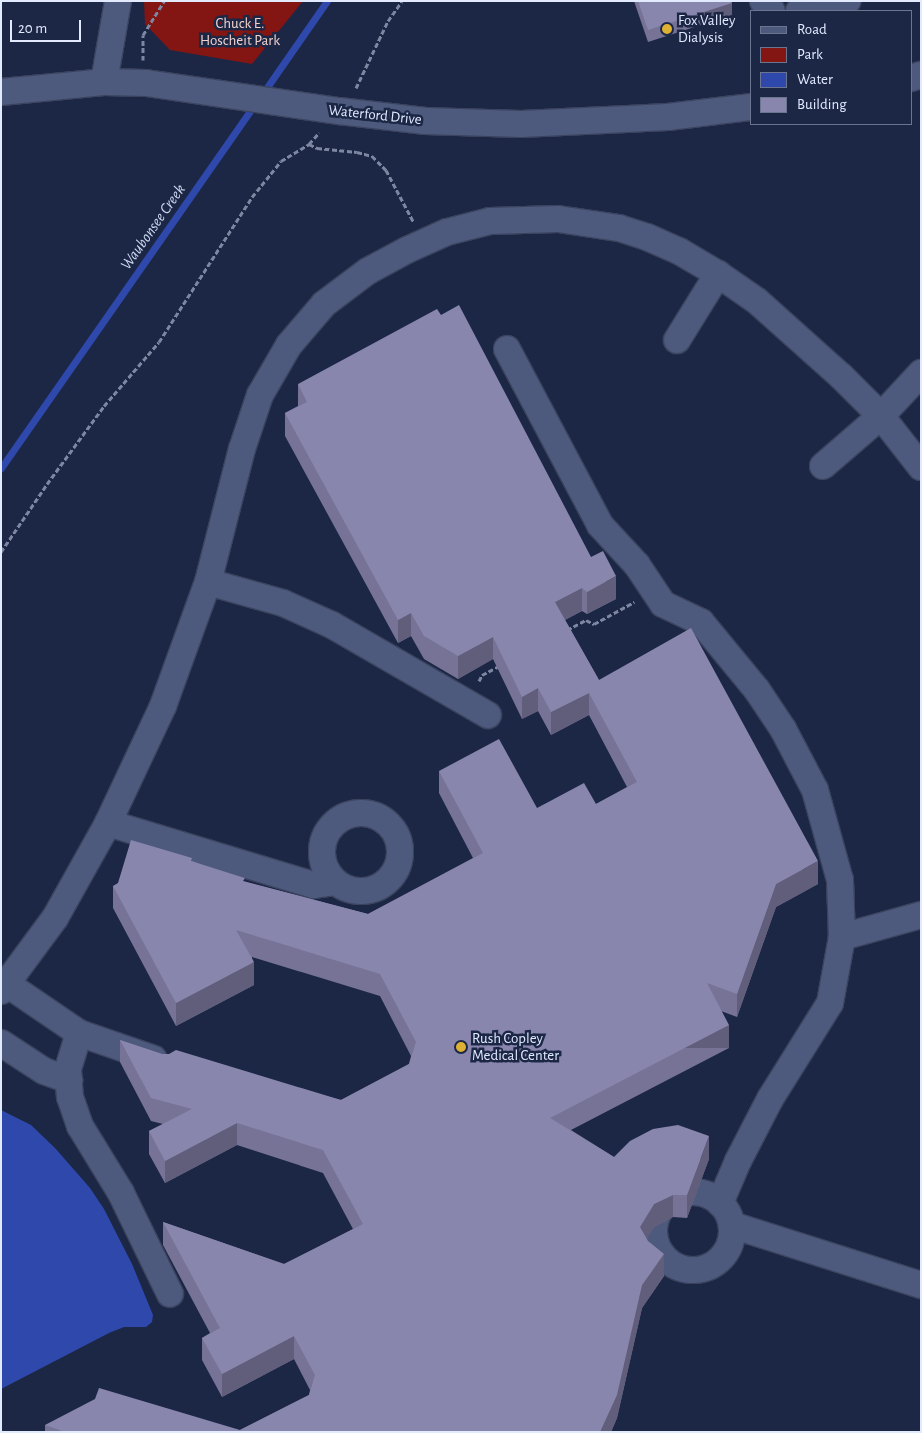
<!DOCTYPE html>
<style>
body{margin:0}
#map{position:relative;width:922px;height:1433px;overflow:hidden;background:#1c2746;font-family:"Alegreya Sans",sans-serif}
div>[style]{position:absolute}
.green>*{inset:0;background:#831612}
.water>*{inset:0;background:#2f48ab}
.stream>*{height:7px;margin:-3.5px;padding:0 3.5px;transform-origin:3.5px;border-radius:3.5px;background:#2f48ab}
.path>*{height:3px;margin-top:-1.5px;transform-origin:0;background:repeating-linear-gradient(90deg,#7d87a1 0 5px,transparent 0 7.5px)}
.roads{filter:drop-shadow(1px 0 #3b435e) drop-shadow(-1px 0 #3b435e) drop-shadow(0 1px #3b435e) drop-shadow(0 -1px #3b435e)}
.minor>*{height:26px;margin:-13px;padding:0 13px;transform-origin:13px;border-radius:13px;background:#4d5a7d}
.minor>.ring{margin:-13px;padding:0;box-sizing:content-box;background:none;border:26px solid #4d5a7d;border-radius:50%}
.wall>*{inset:0;background:#767396}
.shaded-wall>*{inset:0;background:#605e7a;transform-origin:0 0}
.building>*{inset:0;background:#8986ae}
.dots>*{width:14px;height:14px;translate:-50% -50%;box-sizing:border-box;border:2px solid #1c2746;border-radius:50%}
span{translate:-50% -50%;white-space:nowrap;text-align:center;line-height:1.15;-webkit-text-stroke:5px #1c2746;paint-order:stroke}
.poi-label{font-size:15px;color:#e1eaff}
.left{translate:0 -50%;text-align:left}
.park-label{font-size:15px;color:#f2d1cc}
.street-label{font-size:15px;color:#e1eaff}
.water-label{font-size:16px;color:#ced9f3;font-style:italic}
.frame{position:absolute;inset:0;border:2px solid #e1eaff;pointer-events:none}
.legend{position:absolute;left:750px;top:10px;width:162px;height:115px;box-sizing:border-box;background:#1c2746;border:1px solid #6b7590;margin:0;padding:6px 9px;list-style:none;font-size:15px;color:#e1eaff}
.legend li{display:flex;align-items:center;gap:10px;height:25px}
.legend b{width:25px;border:1px solid #6b7590}
.scale{position:absolute;left:10px;top:20px;width:71px;height:22px;box-sizing:border-box;border:2px solid #e1eaff;border-top:0;padding-left:6px;font-size:15px;line-height:18px;white-space:nowrap;color:#e1eaff;-webkit-text-stroke:4px #1c2746;paint-order:stroke}
</style>
<div id="map">
<div class="green">
<div style="clip-path:polygon(144px 1px,303px 1px,252px 64px,170px 50px,145px 24px)"></div>
</div>
<div class="water">
<div style="clip-path:polygon(1px 1110px,31px 1125px,55px 1148px,90px 1188px,104px 1209px,132px 1264px,153px 1315px,152px 1322px,146px 1327px,124px 1327px,109px 1333px,1px 1389px)"></div>
</div>
<div class="stream">
<div style="left:263px;top:93px;width:112px;rotate:-55.2deg"></div>
<div style="left:1px;top:468px;width:444px;rotate:-55.1deg"></div>
</div>
<div class="path">
<div style="left:143px;top:60px;width:25px;rotate:-90deg"></div>
<div style="left:143px;top:35px;width:40px;rotate:-58deg"></div>
<div style="left:356px;top:88px;width:74px;rotate:-64.5deg"></div>
<div style="left:388px;top:21px;width:24px;rotate:-55deg"></div>
<div style="left:309px;top:144px;width:9px;rotate:27deg"></div>
<div style="left:317px;top:148px;width:40px;rotate:5.7deg"></div>
<div style="left:357px;top:152px;width:16px;rotate:15deg"></div>
<div style="left:372px;top:156px;width:20px;rotate:45deg"></div>
<div style="left:386px;top:170px;width:58px;rotate:62.1deg"></div>
<div style="left:1px;top:552px;width:82px;rotate:-55.9deg"></div>
<div style="left:47px;top:484px;width:97px;rotate:-53.8deg"></div>
<div style="left:104px;top:406px;width:84px;rotate:-49.3deg"></div>
<div style="left:159px;top:342px;width:172px;rotate:-57.3deg"></div>
<div style="left:252px;top:197px;width:46px;rotate:-51.1deg"></div>
<div style="left:281px;top:161px;width:33px;rotate:-31deg"></div>
<div style="left:309px;top:144px;width:15px;rotate:-48deg"></div>
<div style="left:567px;top:630px;width:21px;rotate:-28deg"></div>
<div style="left:586px;top:620px;width:9px;rotate:27deg"></div>
<div style="left:594px;top:624px;width:46px;rotate:-28.8deg"></div>
<div style="left:479px;top:681px;width:7px;rotate:-63deg"></div>
<div style="left:482px;top:675px;width:19px;rotate:-28deg"></div>
</div>
<div class="roads">
<div class="minor">
<div style="left:763px;top:1px;width:13px;rotate:48deg"></div>
<div style="left:799px;top:11px;width:22px;rotate:-3deg"></div>
<div style="left:821px;top:10px;width:28px;rotate:-19deg"></div>
<div style="left:911px;top:78px;width:10px;rotate:-17deg"></div>
<div style="left:104px;top:82px;width:82px;rotate:-80.2deg"></div>
<div style="left:1px;top:92px;width:103px;rotate:-5.5deg"></div>
<div style="left:104px;top:82px;width:42px;rotate:1.4deg"></div>
<div style="left:146px;top:83px;width:195px;rotate:8.3deg"></div>
<div style="left:339px;top:111px;width:87px;rotate:6.6deg"></div>
<div style="left:425px;top:121px;width:96px;rotate:1.8deg"></div>
<div style="left:521px;top:124px;width:147px;rotate:-2.7deg"></div>
<div style="left:668px;top:117px;width:84px;rotate:-6.9deg"></div>
<div style="left:677px;top:340px;width:78px;rotate:-58.2deg"></div>
<div style="left:507px;top:349px;width:199px;rotate:62.1deg"></div>
<div style="left:600px;top:525px;width:54px;rotate:47.2deg"></div>
<div style="left:637px;top:565px;width:47px;rotate:56.3deg"></div>
<div style="left:663px;top:604px;width:42px;rotate:25.3deg"></div>
<div style="left:701px;top:622px;width:88px;rotate:50.5deg"></div>
<div style="left:757px;top:690px;width:47px;rotate:56.3deg"></div>
<div style="left:783px;top:729px;width:69px;rotate:62.3deg"></div>
<div style="left:815px;top:790px;width:93px;rotate:74.5deg"></div>
<div style="left:840px;top:880px;width:57px;rotate:88deg"></div>
<div style="left:842px;top:937px;width:67px;rotate:100.3deg"></div>
<div style="left:830px;top:1003px;width:113px;rotate:122deg"></div>
<div style="left:770px;top:1099px;width:70px;rotate:117.3deg"></div>
<div style="left:738px;top:1161px;width:46px;rotate:113.2deg"></div>
<div style="left:823px;top:466px;width:77px;rotate:-40.8deg"></div>
<div style="left:881px;top:416px;width:59px;rotate:-47.1deg"></div>
<div style="left:208px;top:582px;width:78px;rotate:15.6deg"></div>
<div style="left:283px;top:603px;width:54px;rotate:24.2deg"></div>
<div style="left:332px;top:625px;width:180px;rotate:30deg"></div>
<div class="ring" style="left:322px;top:813px;width:52px;height:52px"></div>
<div style="left:108px;top:823px;width:215px;rotate:16.8deg"></div>
<div style="left:314px;top:885px;width:21px;rotate:-8deg"></div>
<div style="left:842px;top:937px;width:82px;rotate:-15.6deg"></div>
<div style="left:7px;top:984px;width:87px;rotate:34.2deg"></div>
<div style="left:79px;top:1033px;width:39px;rotate:107deg"></div>
<div style="left:68px;top:1070px;width:27px;rotate:86deg"></div>
<div style="left:70px;top:1097px;width:31px;rotate:71deg"></div>
<div style="left:80px;top:1126px;width:79px;rotate:58.5deg"></div>
<div style="left:121px;top:1193px;width:112px;rotate:64.1deg"></div>
<div style="left:1px;top:991px;width:91px;rotate:-53.5deg"></div>
<div style="left:55px;top:918px;width:109px;rotate:-60.8deg"></div>
<div style="left:108px;top:823px;width:129px;rotate:-64.8deg"></div>
<div style="left:163px;top:706px;width:132px;rotate:-70.1deg"></div>
<div style="left:208px;top:582px;width:137px;rotate:-75.7deg"></div>
<div style="left:242px;top:449px;width:57px;rotate:-71.6deg"></div>
<div style="left:260px;top:395px;width:58px;rotate:-59.9deg"></div>
<div style="left:289px;top:345px;width:54px;rotate:-49.5deg"></div>
<div style="left:324px;top:304px;width:55px;rotate:-36.9deg"></div>
<div style="left:368px;top:271px;width:44px;rotate:-28.3deg"></div>
<div style="left:407px;top:250px;width:44px;rotate:-24.2deg"></div>
<div style="left:447px;top:232px;width:44px;rotate:-14.3deg"></div>
<div style="left:490px;top:221px;width:68px;rotate:-1.7deg"></div>
<div style="left:558px;top:219px;width:62px;rotate:8.4deg"></div>
<div style="left:619px;top:228px;width:29px;rotate:18deg"></div>
<div style="left:647px;top:237px;width:35px;rotate:24deg"></div>
<div style="left:679px;top:251px;width:45px;rotate:30.5deg"></div>
<div style="left:718px;top:274px;width:47px;rotate:34.7deg"></div>
<div style="left:757px;top:301px;width:113px;rotate:41.8deg"></div>
<div style="left:841px;top:376px;width:57px;rotate:45deg"></div>
<div style="left:881px;top:416px;width:65px;rotate:51.9deg"></div>
<div style="left:79px;top:1033px;width:79px;rotate:19.1deg"></div>
<div style="left:1px;top:1043px;width:51px;rotate:33.1deg"></div>
<div style="left:44px;top:1071px;width:27px;rotate:20deg"></div>
<div class="ring" style="left:654px;top:1192px;width:52px;height:52px"></div>
<div style="left:732px;top:1225px;width:198px;rotate:17.6deg"></div>
</div>
</div>
<div class="wall">
<div style="clip-path:polygon(634px 1px,731px 1px,732px 15px,648px 42px)"></div>
<div style="clip-path:polygon(298px 384px,591px 557px,616px 599px,587px 614px,582px 611px,565px 620px,599px 680px,818px 884px,776px 907px,737px 1017px,721px 1011px,729px 1048px,571px 1130px,614px 1157px,709px 1159px,687px 1218px,673px 1217px,654px 1227px,646px 1239px,664px 1276px,642px 1308px,617px 1418px,611px 1432px,45px 1432px,45px 1425px,240px 1430px,309px 1395px,310px 1390px,294px 1359px,222px 1397px,202px 1360px,202px 1338px,210px 1333px,163px 1245px,163px 1222px,284px 1264px,353px 1229px,323px 1173px,237px 1145px,165px 1183px,149px 1154px,149px 1131px,163px 1124px,151px 1121px,120px 1062px,120px 1040px,162px 1054px,341px 1100px,409px 1064px,411px 1056px,380px 996px,252px 957px,254px 985px,176px 1026px,113px 908px,113px 886px,192px 861px,245px 882px,368px 914px,473px 858px,439px 793px,439px 771px,537px 808px,596px 804px,627px 787px,589px 715px,551px 735px,538px 711px,522px 719px,493px 659px,458px 679px,424px 659px,411px 636px,398px 643px,285px 436px,285px 413px,298px 406px)"></div>
</div>
<div class="shaded-wall">
<div style="left:732px;top:3px;width:12px;height:88px;rotate:90deg"></div>
<div style="clip-path:polygon(616px 576px,616px 599px,587px 614px,587px 592px)"></div>
<div style="clip-path:polygon(582px 588px,582px 611px,555px 625px,555px 602px)"></div>
<div style="clip-path:polygon(411px 613px,411px 636px,398px 643px,398px 620px)"></div>
<div style="clip-path:polygon(493px 637px,493px 659px,458px 679px,458px 656px)"></div>
<div style="clip-path:polygon(538px 688px,538px 711px,522px 719px,522px 697px)"></div>
<div style="clip-path:polygon(589px 693px,589px 715px,551px 735px,551px 712px)"></div>
<div style="clip-path:polygon(818px 861px,818px 884px,776px 907px,737px 1017px,737px 994px,776px 884px)"></div>
<div style="clip-path:polygon(254px 962px,254px 985px,176px 1026px,176px 1003px)"></div>
<div style="left:729px;top:1025px;width:23px;height:202px;rotate:90deg"></div>
<div style="clip-path:polygon(237px 1123px,237px 1145px,165px 1183px,165px 1161px)"></div>
<div style="clip-path:polygon(709px 1136px,709px 1159px,687px 1218px,687px 1195px)"></div>
<div style="clip-path:polygon(673px 1195px,673px 1217px,654px 1227px,640px 1250px,640px 1227px,654px 1204px)"></div>
<div style="clip-path:polygon(664px 1254px,664px 1276px,642px 1308px,617px 1418px,611px 1432px,600px 1432px,642px 1285px)"></div>
<div style="clip-path:polygon(294px 1336px,294px 1359px,222px 1397px,222px 1374px)"></div>
</div>
<div class="building">
<div style="clip-path:polygon(638px 1px,731px 1px,732px 3px,648px 30px)"></div>
<div style="clip-path:polygon(459px 305px,591px 557px,603px 551px,616px 576px,587px 592px,582px 588px,555px 602px,599px 680px,691px 628px,818px 861px,776px 884px,737px 994px,707px 983px,729px 1025px,550px 1118px,614px 1157px,630px 1141px,653px 1129px,678px 1125px,709px 1136px,687px 1195px,673px 1195px,654px 1204px,640px 1227px,648px 1241px,664px 1254px,642px 1285px,617px 1395px,600px 1432px,65px 1432px,45px 1425px,95px 1399px,99px 1388px,240px 1430px,309px 1395px,315px 1375px,294px 1336px,222px 1374px,202px 1338px,220px 1328px,163px 1222px,284px 1264px,363px 1224px,323px 1150px,237px 1123px,165px 1161px,149px 1131px,192px 1109px,151px 1098px,120px 1040px,162px 1054px,169px 1054px,176px 1050px,341px 1100px,409px 1064px,416px 1042px,380px 974px,236px 930px,254px 962px,176px 1003px,113px 886px,118px 883px,131px 840px,192px 858px,191px 861px,245px 878px,243px 881px,368px 914px,483px 853px,439px 771px,499px 739px,537px 808px,584px 783px,596px 804px,637px 782px,589px 693px,551px 712px,538px 688px,522px 697px,493px 637px,458px 656px,424px 636px,411px 613px,398px 620px,285px 413px,307px 402px,298px 384px,437px 309px,441px 315px)"></div>
</div>
<div class="dots">
<div style="left:667px;top:29px;background:#ddb133"></div>
<div style="left:461px;top:1047px;background:#ddb133"></div>
</div>
<div class="poi-label">
<span class="left" style="left:678px;top:29px">Fox Valley<br>Dialysis</span>
<span class="left" style="left:472px;top:1047px">Rush Copley<br>Medical Center</span>
</div>
<div class="park-label">
<span style="left:240px;top:32px">Chuck E.<br>Hoscheit Park</span>
</div>
<div class="street-label">
<span style="left:375px;top:115px;rotate:6deg">Waterford Drive</span>
</div>
<div class="water-label">
<span style="left:153px;top:227px;rotate:-55deg">Waubonsee Creek</span>
</div>
<div class="frame"></div>
<ul class="legend">
<li><b style="height:6px;background:#4d5a7d"></b>Road</li>
<li><b style="height:14px;background:#831612"></b>Park</li>
<li><b style="height:14px;background:#2f48ab"></b>Water</li>
<li><b style="height:14px;background:#8986ae"></b>Building</li>
</ul>
<div class="scale">20 m</div>
</div>
